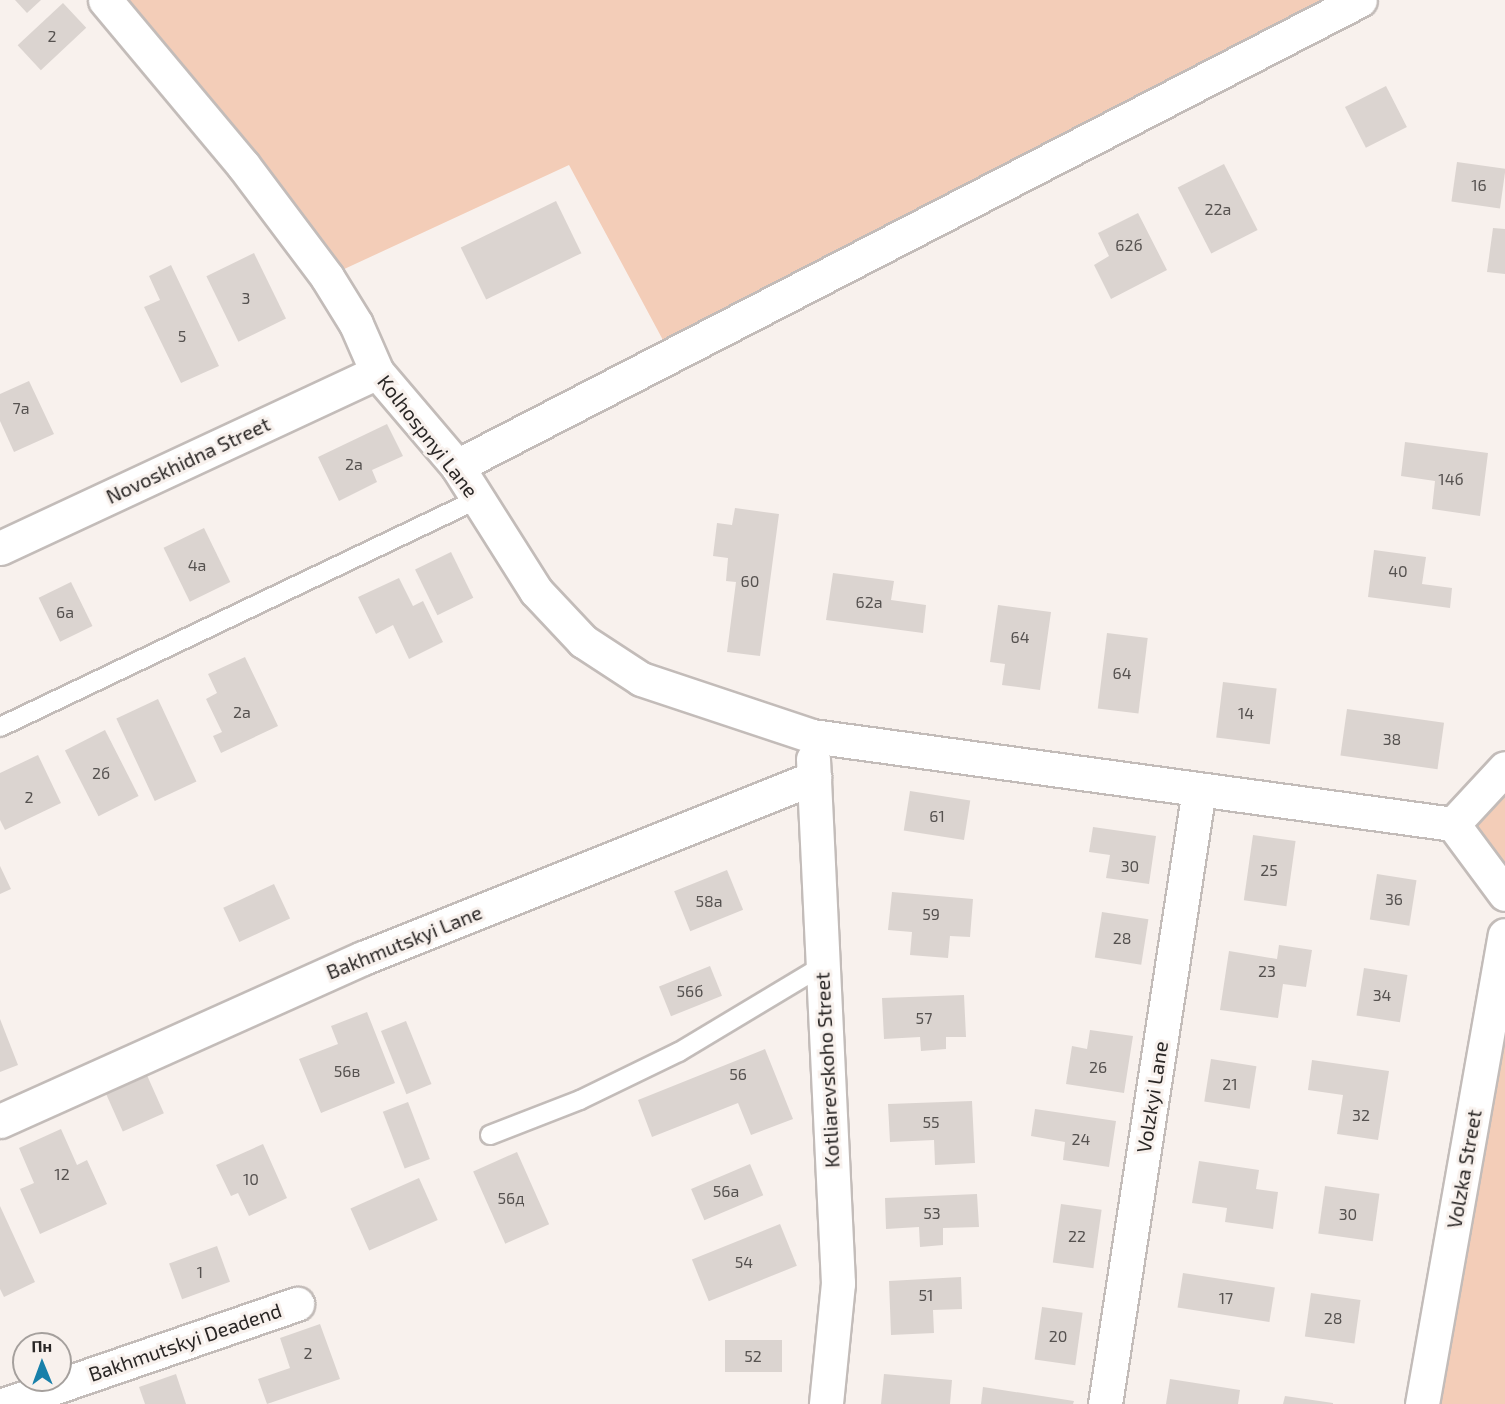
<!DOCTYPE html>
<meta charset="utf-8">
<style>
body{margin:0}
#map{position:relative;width:1505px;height:1404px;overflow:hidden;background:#f8f1ed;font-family:"Exo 2",sans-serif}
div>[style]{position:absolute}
.green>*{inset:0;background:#f3cdb8}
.building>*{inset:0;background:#dbd4d0;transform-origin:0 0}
.roads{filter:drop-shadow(2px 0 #c3bcb9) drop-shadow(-2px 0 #c3bcb9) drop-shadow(0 2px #c3bcb9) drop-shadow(0 -2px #c3bcb9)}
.lane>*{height:18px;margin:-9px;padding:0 9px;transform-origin:9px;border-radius:9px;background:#fff}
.street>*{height:33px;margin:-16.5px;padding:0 16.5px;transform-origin:16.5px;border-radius:16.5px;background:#fff}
span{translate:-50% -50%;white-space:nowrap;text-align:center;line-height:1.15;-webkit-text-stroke:6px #f8f1ed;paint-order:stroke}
.number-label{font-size:16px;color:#565250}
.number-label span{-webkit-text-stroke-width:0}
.street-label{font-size:20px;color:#292625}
.north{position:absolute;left:12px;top:1332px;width:60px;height:60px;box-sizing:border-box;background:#f8f1ed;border:2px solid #a5a09d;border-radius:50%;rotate:359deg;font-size:16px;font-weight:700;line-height:24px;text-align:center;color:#292625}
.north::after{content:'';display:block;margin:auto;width:21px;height:27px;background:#1880aa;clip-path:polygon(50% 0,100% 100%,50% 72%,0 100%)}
</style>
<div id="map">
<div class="green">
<div style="clip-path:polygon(105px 0,1360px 0,671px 355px,569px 165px,327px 277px)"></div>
<div style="clip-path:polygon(1505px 768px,1505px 894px,1453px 824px)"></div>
<div style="clip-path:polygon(1505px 935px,1505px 1404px,1422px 1404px)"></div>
</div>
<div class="building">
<div style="clip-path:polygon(15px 0,41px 0,27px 13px)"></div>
<div style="left:63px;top:3px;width:34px;height:62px;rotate:47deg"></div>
<div style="left:1386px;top:86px;width:46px;height:46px;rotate:63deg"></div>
<div style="left:1457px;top:162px;width:49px;height:40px;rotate:8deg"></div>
<div style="left:1224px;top:164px;width:74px;height:52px;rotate:63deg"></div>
<div style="left:556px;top:201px;width:58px;height:106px;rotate:64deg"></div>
<div style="clip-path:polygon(1138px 213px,1167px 270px,1111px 299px,1094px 265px,1109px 256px,1098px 233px)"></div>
<div style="clip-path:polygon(1493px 228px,1505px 229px,1505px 274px,1487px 272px)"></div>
<div style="left:254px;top:253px;width:73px;height:53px;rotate:64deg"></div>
<div style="clip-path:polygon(171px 265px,219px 366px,181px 383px,144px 307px,160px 300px,149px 276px)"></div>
<div style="clip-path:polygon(29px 381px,54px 434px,14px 452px,0 421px,0 394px)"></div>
<div style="clip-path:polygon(387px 424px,403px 456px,372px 470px,377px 482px,339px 501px,318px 457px)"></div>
<div style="clip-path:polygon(1405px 442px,1488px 453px,1480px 516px,1432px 509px,1435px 481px,1401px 476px)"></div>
<div style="clip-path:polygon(735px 508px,779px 514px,760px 656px,727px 652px,736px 582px,726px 581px,728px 558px,713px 556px,717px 523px,732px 525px)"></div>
<div style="left:204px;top:528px;width:60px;height:45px;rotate:64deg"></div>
<div style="clip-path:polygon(1374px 550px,1426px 557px,1422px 584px,1452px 588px,1450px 608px,1368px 597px)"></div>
<div style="left:451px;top:552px;width:51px;height:40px;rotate:64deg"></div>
<div style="clip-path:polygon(833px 573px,894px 581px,891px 600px,926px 605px,923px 633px,826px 620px)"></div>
<div style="clip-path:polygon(399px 578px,413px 606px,423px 601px,443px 642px,409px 659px,393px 625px,376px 634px,358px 597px)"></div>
<div style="left:71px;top:582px;width:49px;height:36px;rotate:64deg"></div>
<div style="clip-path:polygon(998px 605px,1051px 612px,1040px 690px,1002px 685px,1005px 664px,990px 662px)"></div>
<div style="left:1107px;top:633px;width:41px;height:76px;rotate:7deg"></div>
<div style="clip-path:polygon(245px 657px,278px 726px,221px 753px,213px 736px,222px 732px,206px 699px,217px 693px,208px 674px)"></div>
<div style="left:1223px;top:682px;width:54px;height:56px;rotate:7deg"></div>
<div style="left:158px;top:699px;width:91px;height:46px;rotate:65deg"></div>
<div style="left:1347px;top:709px;width:98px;height:47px;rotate:8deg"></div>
<div style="left:105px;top:730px;width:74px;height:45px;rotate:63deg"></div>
<div style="clip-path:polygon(38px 755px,61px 803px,5px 830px,0 820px,0 773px)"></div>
<div style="left:910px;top:791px;width:61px;height:40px;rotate:9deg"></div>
<div style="clip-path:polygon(1093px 827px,1156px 836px,1149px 884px,1106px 878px,1110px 855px,1089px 852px)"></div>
<div style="left:1253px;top:835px;width:43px;height:66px;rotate:8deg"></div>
<div style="clip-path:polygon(0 866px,11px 889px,0 894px)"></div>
<div style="left:727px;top:870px;width:43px;height:57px;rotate:68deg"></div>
<div style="left:1377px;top:874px;width:40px;height:46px;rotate:9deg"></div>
<div style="left:274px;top:884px;width:38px;height:56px;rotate:65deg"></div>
<div style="clip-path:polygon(892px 892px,973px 899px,970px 937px,950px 936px,948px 958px,910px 955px,912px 932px,888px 930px)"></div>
<div style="left:1102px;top:912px;width:47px;height:46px;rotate:9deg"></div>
<div style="clip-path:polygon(1279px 945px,1312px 950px,1306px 987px,1283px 984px,1278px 1018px,1220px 1010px,1229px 951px,1277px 959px)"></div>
<div style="left:710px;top:966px;width:32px;height:55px;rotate:68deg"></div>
<div style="left:1364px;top:968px;width:44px;height:48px;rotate:9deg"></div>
<div style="clip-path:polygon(964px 995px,966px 1037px,946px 1037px,946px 1049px,921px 1051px,920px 1037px,884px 1039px,882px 998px)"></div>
<div style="clip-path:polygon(367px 1012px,395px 1083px,321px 1113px,299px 1059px,338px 1044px,331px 1026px)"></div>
<div style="clip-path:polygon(0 1019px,18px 1065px,0 1072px)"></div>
<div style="left:406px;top:1021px;width:68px;height:27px;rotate:68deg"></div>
<div style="clip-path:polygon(1090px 1030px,1133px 1036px,1124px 1093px,1066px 1084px,1072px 1046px,1087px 1049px)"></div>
<div style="clip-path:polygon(765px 1049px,793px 1119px,751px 1135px,738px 1103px,652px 1137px,638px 1100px)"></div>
<div style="left:1211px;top:1059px;width:46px;height:43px;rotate:9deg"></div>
<div style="clip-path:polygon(1312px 1060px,1389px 1071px,1378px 1140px,1337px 1134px,1343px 1095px,1308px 1090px)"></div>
<div style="left:146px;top:1073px;width:44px;height:45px;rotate:66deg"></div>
<div style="clip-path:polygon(972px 1101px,975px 1163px,935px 1165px,934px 1140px,890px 1142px,888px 1104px)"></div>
<div style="left:408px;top:1102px;width:61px;height:27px;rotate:69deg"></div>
<div style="clip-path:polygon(1035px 1109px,1116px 1121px,1109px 1167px,1063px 1160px,1065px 1142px,1031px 1136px)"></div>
<div style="clip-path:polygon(61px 1129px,77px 1165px,87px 1160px,107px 1204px,40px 1234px,20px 1189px,34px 1183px,19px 1148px)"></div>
<div style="clip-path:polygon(263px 1144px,287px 1198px,249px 1216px,238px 1193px,231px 1196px,216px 1165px)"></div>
<div style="left:517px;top:1152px;width:79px;height:48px;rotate:66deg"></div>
<div style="clip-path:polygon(1199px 1161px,1259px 1170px,1256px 1189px,1278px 1192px,1273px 1229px,1225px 1222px,1227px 1208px,1192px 1203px)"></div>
<div style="left:750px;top:1164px;width:34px;height:64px;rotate:67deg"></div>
<div style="left:419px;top:1178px;width:46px;height:75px;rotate:66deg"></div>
<div style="left:1325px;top:1186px;width:55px;height:48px;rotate:8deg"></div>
<div style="clip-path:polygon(977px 1194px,979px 1227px,943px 1228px,943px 1245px,920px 1247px,919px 1227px,886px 1229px,885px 1198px)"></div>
<div style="left:1061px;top:1204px;width:41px;height:59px;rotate:8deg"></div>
<div style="clip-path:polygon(0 1206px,35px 1282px,4px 1297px,0 1289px)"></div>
<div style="left:780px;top:1224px;width:45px;height:95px;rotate:68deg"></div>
<div style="left:217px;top:1246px;width:38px;height:51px;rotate:70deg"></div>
<div style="left:1183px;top:1273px;width:93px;height:35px;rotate:9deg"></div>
<div style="clip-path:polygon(961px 1277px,962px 1309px,933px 1310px,934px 1333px,891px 1335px,889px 1281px)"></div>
<div style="left:1311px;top:1293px;width:50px;height:44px;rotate:8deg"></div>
<div style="left:1042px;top:1307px;width:41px;height:53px;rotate:8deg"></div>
<div style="clip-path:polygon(320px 1324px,340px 1379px,267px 1404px,258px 1379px,290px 1368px,280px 1338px)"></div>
<div style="left:725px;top:1340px;width:57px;height:32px"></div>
<div style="clip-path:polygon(176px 1374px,186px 1404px,145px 1404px,139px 1387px)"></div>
<div style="clip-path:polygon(884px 1374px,952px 1380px,950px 1404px,881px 1404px)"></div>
<div style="clip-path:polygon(1170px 1379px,1240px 1390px,1238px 1404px,1166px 1404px)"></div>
<div style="clip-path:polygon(983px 1387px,1074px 1401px,1073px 1404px,981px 1404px)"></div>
<div style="clip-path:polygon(1285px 1396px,1333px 1403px,1333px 1404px,1283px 1404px)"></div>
</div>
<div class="roads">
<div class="lane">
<div style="left:0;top:727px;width:530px;rotate:-25.5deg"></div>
<div style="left:490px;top:1135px;width:97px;rotate:-21.3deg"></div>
<div style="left:580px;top:1100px;width:110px;rotate:-25.9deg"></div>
<div style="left:679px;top:1052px;width:167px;rotate:-31deg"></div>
</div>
<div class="street">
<div style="left:105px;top:0;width:215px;rotate:50.1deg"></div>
<div style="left:243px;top:165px;width:140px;rotate:53.1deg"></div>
<div style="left:327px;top:277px;width:55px;rotate:58.3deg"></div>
<div style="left:356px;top:324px;width:52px;rotate:66.4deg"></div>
<div style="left:377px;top:372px;width:123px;rotate:49.6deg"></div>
<div style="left:457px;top:466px;width:148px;rotate:57.7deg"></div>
<div style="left:536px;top:591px;width:69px;rotate:46.8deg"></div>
<div style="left:583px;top:641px;width:69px;rotate:33.2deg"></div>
<div style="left:641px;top:679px;width:180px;rotate:18.4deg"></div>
<div style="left:812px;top:736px;width:647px;rotate:7.82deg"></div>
<div style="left:457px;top:466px;width:1016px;rotate:-27.3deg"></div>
<div style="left:0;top:548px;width:416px;rotate:-25deg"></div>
<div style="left:813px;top:759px;width:525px;rotate:87.27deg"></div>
<div style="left:838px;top:1283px;width:122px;rotate:95.7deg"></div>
<div style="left:1453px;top:824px;width:87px;rotate:53.4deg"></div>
<div style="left:1453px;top:824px;width:76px;rotate:-47.1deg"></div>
<div style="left:0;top:1121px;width:398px;rotate:-24.2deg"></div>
<div style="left:363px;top:958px;width:486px;rotate:-21.8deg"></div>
<div style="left:6px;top:1404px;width:308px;rotate:-19deg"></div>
<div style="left:1105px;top:1404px;width:622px;rotate:-81.31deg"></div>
<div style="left:1422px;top:1404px;width:476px;rotate:-80deg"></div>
</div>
</div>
<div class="number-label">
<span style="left:52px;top:36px">2</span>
<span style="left:1479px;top:185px">16</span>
<span style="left:1218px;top:209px">22а</span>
<span style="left:1129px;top:245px">62б</span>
<span style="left:246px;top:298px">3</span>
<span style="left:182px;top:336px">5</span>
<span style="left:21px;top:408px">7а</span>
<span style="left:354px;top:464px">2а</span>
<span style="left:1451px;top:479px">14б</span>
<span style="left:197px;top:565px">4а</span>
<span style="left:1398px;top:571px">40</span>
<span style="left:750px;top:581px">60</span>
<span style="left:869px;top:602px">62а</span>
<span style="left:65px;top:612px">6а</span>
<span style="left:1020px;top:637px">64</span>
<span style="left:1122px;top:673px">64</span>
<span style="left:242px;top:712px">2а</span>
<span style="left:1246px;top:713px">14</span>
<span style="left:1392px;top:739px">38</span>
<span style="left:101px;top:773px">2б</span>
<span style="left:29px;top:797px">2</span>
<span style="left:937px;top:816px">61</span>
<span style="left:1130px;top:866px">30</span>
<span style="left:1269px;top:870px">25</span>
<span style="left:1394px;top:899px">36</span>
<span style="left:709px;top:901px">58а</span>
<span style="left:931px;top:914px">59</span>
<span style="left:1122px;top:938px">28</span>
<span style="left:1267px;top:971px">23</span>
<span style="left:690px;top:991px">56б</span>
<span style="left:1382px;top:995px">34</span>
<span style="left:924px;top:1018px">57</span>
<span style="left:1098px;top:1067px">26</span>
<span style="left:347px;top:1071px">56в</span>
<span style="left:738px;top:1074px">56</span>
<span style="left:1230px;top:1084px">21</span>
<span style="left:1361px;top:1115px">32</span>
<span style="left:931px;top:1122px">55</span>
<span style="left:1081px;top:1139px">24</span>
<span style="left:62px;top:1174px">12</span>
<span style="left:251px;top:1179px">10</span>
<span style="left:726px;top:1191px">56а</span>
<span style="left:511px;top:1198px">56д</span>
<span style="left:932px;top:1213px">53</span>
<span style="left:1348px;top:1214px">30</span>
<span style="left:1077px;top:1236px">22</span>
<span style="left:744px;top:1262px">54</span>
<span style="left:200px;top:1272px">1</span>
<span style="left:926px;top:1295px">51</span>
<span style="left:1226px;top:1298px">17</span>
<span style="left:1333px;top:1318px">28</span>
<span style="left:1058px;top:1336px">20</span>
<span style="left:308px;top:1353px">2</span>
<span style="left:753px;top:1356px">52</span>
</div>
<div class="street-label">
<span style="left:428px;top:436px;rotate:52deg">Kolhospnyi Lane</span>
<span style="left:188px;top:460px;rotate:-25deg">Novoskhidna Street</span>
<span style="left:404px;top:942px;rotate:-22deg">Bakhmutskyi Lane</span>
<span style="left:827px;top:1070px;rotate:-93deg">Kotliarevskoho Street</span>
<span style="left:1152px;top:1097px;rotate:-81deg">Volzkyi Lane</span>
<span style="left:1464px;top:1169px;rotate:-80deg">Volzka Street</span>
<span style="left:185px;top:1342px;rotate:-19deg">Bakhmutskyi Deadend</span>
</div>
<div class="north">Пн</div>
</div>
